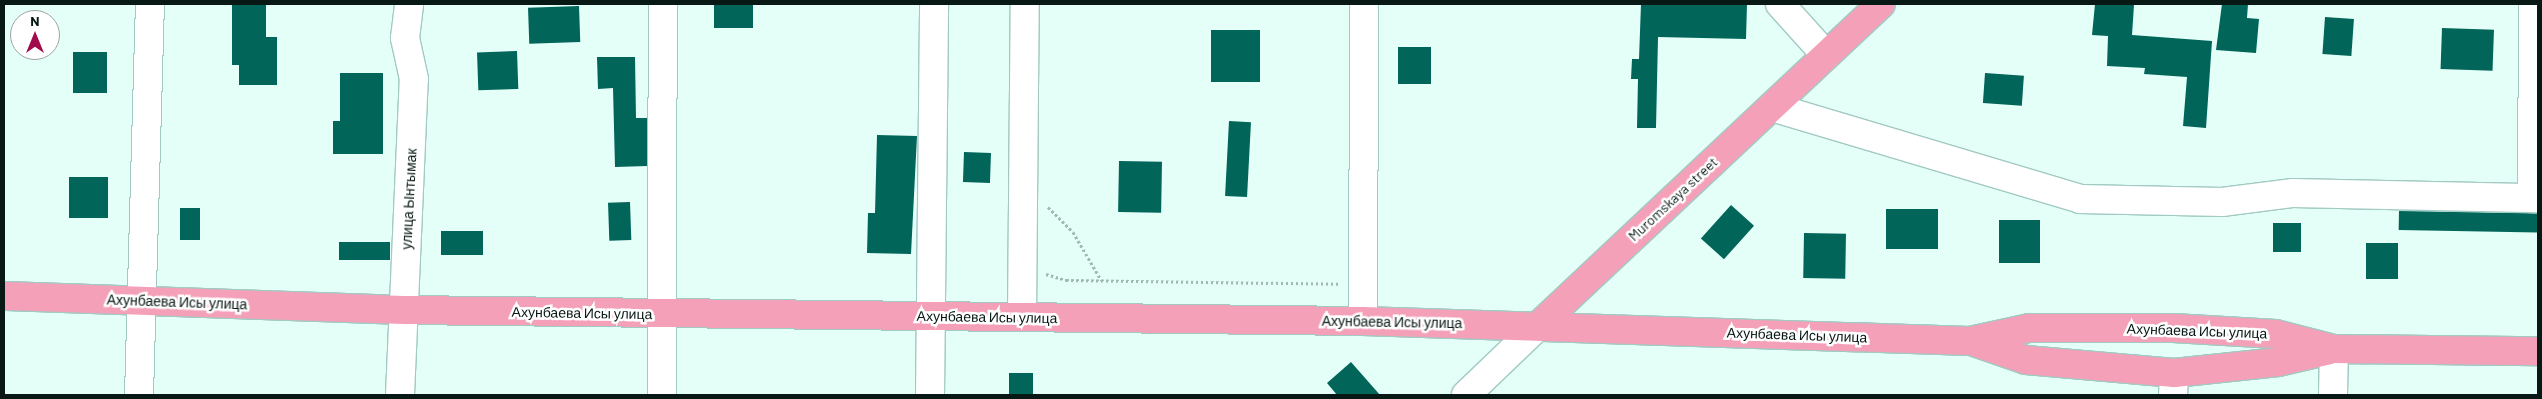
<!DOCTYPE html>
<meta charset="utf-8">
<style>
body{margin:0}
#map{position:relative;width:2542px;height:399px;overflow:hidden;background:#e4fef8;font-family:Barlow,sans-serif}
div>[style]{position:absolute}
.building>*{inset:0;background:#016559;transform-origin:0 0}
.path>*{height:3px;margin-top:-1.5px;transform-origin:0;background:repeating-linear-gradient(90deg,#a1b8b3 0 2.5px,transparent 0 5px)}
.roads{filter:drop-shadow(1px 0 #a1cac2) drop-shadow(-1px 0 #a1cac2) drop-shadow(0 1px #a1cac2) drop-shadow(0 -1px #a1cac2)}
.minor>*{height:28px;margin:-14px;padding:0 14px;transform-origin:14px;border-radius:14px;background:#fff}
.major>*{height:28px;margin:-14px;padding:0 14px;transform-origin:14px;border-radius:14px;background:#f5a0b9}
span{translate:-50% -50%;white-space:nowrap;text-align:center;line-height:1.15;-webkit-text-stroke:5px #fff;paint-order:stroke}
.street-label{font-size:14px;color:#081815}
.frame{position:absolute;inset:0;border:5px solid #081815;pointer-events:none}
.north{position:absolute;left:10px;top:10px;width:50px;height:50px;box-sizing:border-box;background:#fff;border:1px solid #9ca3a1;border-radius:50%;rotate:0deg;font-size:14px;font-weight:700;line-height:20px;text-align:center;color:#081815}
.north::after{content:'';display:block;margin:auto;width:18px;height:22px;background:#a20b4b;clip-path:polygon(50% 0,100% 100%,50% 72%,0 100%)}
</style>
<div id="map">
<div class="building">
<div style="clip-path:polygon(232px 4px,266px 4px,266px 37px,277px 37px,277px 85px,239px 85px,239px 65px,232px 65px)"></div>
<div style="left:714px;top:4px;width:39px;height:24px"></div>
<div style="clip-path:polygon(1641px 4px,1747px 4px,1746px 39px,1658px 37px,1656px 128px,1637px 128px,1638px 79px,1631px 79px,1632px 59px,1639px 59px)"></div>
<div style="clip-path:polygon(2095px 4px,2134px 5px,2132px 35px,2212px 41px,2206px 128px,2183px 126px,2187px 77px,2144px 74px,2145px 68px,2107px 66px,2108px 36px,2092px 35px)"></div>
<div style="clip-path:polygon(2222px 4px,2248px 4px,2247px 18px,2259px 19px,2256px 53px,2216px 50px)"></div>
<div style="left:579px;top:6px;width:36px;height:51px;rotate:88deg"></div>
<div style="left:2325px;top:17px;width:29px;height:37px;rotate:4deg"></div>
<div style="left:2442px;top:28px;width:52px;height:41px;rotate:2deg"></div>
<div style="left:1211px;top:30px;width:49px;height:52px"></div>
<div style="left:1398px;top:47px;width:33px;height:37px"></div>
<div style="left:517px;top:51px;width:38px;height:40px;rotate:88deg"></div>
<div style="left:73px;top:52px;width:34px;height:41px"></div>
<div style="clip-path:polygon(597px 57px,635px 57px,636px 118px,647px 118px,647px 166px,615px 167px,613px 88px,598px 89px)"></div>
<div style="clip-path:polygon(340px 73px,383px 73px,383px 154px,333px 154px,333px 121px,340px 121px)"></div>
<div style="left:1985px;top:73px;width:39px;height:30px;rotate:4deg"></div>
<div style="left:1229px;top:121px;width:22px;height:75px;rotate:3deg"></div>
<div style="clip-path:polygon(877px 135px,917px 136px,911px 254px,867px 253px,868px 213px,875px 213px)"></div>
<div style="left:964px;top:152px;width:27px;height:30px;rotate:2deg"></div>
<div style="left:1119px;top:161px;width:43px;height:51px;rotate:1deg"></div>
<div style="left:69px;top:177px;width:39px;height:41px"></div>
<div style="left:630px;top:202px;width:38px;height:22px;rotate:88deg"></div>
<div style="left:1731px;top:205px;width:31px;height:45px;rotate:42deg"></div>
<div style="left:180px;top:208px;width:20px;height:32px"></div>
<div style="left:1886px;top:209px;width:52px;height:40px"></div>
<div style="left:2399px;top:211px;width:139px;height:19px;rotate:1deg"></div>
<div style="left:1999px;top:220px;width:41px;height:43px"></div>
<div style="left:2273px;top:223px;width:28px;height:29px"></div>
<div style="left:441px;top:231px;width:42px;height:24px"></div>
<div style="left:1804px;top:233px;width:42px;height:45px;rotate:1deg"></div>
<div style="left:339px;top:242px;width:51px;height:18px"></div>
<div style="left:2366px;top:243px;width:32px;height:36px"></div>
<div style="clip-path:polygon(1351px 362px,1380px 395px,1337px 395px,1327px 383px)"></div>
<div style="left:1009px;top:373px;width:24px;height:22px"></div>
</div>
<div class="path">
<div style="left:1048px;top:207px;width:35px;rotate:45deg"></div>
<div style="left:1073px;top:232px;width:56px;rotate:59.7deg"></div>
<div style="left:1046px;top:274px;width:21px;rotate:17deg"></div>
<div style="left:1066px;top:280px;width:273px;rotate:0.8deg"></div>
</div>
<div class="roads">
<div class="minor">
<div style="left:1780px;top:4px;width:69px;rotate:48deg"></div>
<div style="left:1772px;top:107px;width:321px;rotate:16.6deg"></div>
<div style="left:2080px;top:199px;width:142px;rotate:1.2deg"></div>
<div style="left:2222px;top:202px;width:72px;rotate:-7.2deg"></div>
<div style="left:2293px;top:193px;width:245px;rotate:1.2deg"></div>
<div style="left:2532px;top:197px;width:193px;rotate:-89.7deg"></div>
<div style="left:1022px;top:317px;width:313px;rotate:-89.5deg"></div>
<div style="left:1363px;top:321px;width:317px;rotate:-89.8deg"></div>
<div style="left:139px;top:395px;width:391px;rotate:-88.4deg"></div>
<div style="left:400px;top:395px;width:316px;rotate:-87.5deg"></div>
<div style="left:414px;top:79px;width:42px;rotate:-102.4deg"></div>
<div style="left:405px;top:38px;width:34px;rotate:-83deg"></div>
<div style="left:662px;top:395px;width:391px;rotate:-89.9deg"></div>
<div style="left:930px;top:395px;width:391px;rotate:-89.4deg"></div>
<div style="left:1466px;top:395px;width:100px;rotate:-43.8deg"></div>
<div style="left:2173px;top:395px;width:22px;rotate:-87deg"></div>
<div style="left:2333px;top:395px;width:46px;rotate:-88.8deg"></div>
</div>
<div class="major">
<div style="left:4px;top:296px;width:400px;rotate:2deg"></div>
<div style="left:404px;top:310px;width:959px;rotate:0.66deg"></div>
<div style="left:1363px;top:321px;width:607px;rotate:1.89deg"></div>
<div style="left:1970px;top:341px;width:60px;rotate:-12.4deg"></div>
<div style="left:2029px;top:328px;width:144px"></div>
<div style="left:2173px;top:328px;width:103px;rotate:3.3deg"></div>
<div style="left:2276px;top:334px;width:60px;rotate:14.5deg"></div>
<div style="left:2334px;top:349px;width:204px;rotate:0.6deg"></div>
<div style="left:1538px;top:326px;width:470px;rotate:-43.2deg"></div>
<div style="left:1971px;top:341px;width:58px;rotate:19.1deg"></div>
<div style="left:2026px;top:360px;width:149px;rotate:5deg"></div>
<div style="left:2174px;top:373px;width:105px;rotate:-6deg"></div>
<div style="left:2278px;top:362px;width:53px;rotate:-13deg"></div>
</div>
</div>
<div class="street-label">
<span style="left:409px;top:199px;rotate:-87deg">улица Ынтымак</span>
<span style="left:1673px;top:199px;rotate:-43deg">Muromskaya street</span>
<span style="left:177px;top:302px;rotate:2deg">Ахунбаева Исы улица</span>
<span style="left:582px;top:313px;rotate:1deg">Ахунбаева Исы улица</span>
<span style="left:987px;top:317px;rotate:1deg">Ахунбаева Исы улица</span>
<span style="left:1392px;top:322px;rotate:1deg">Ахунбаева Исы улица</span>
<span style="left:2197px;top:331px;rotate:2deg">Ахунбаева Исы улица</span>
<span style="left:1797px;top:335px;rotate:2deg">Ахунбаева Исы улица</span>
</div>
<div class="frame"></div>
<div class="north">N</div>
</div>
